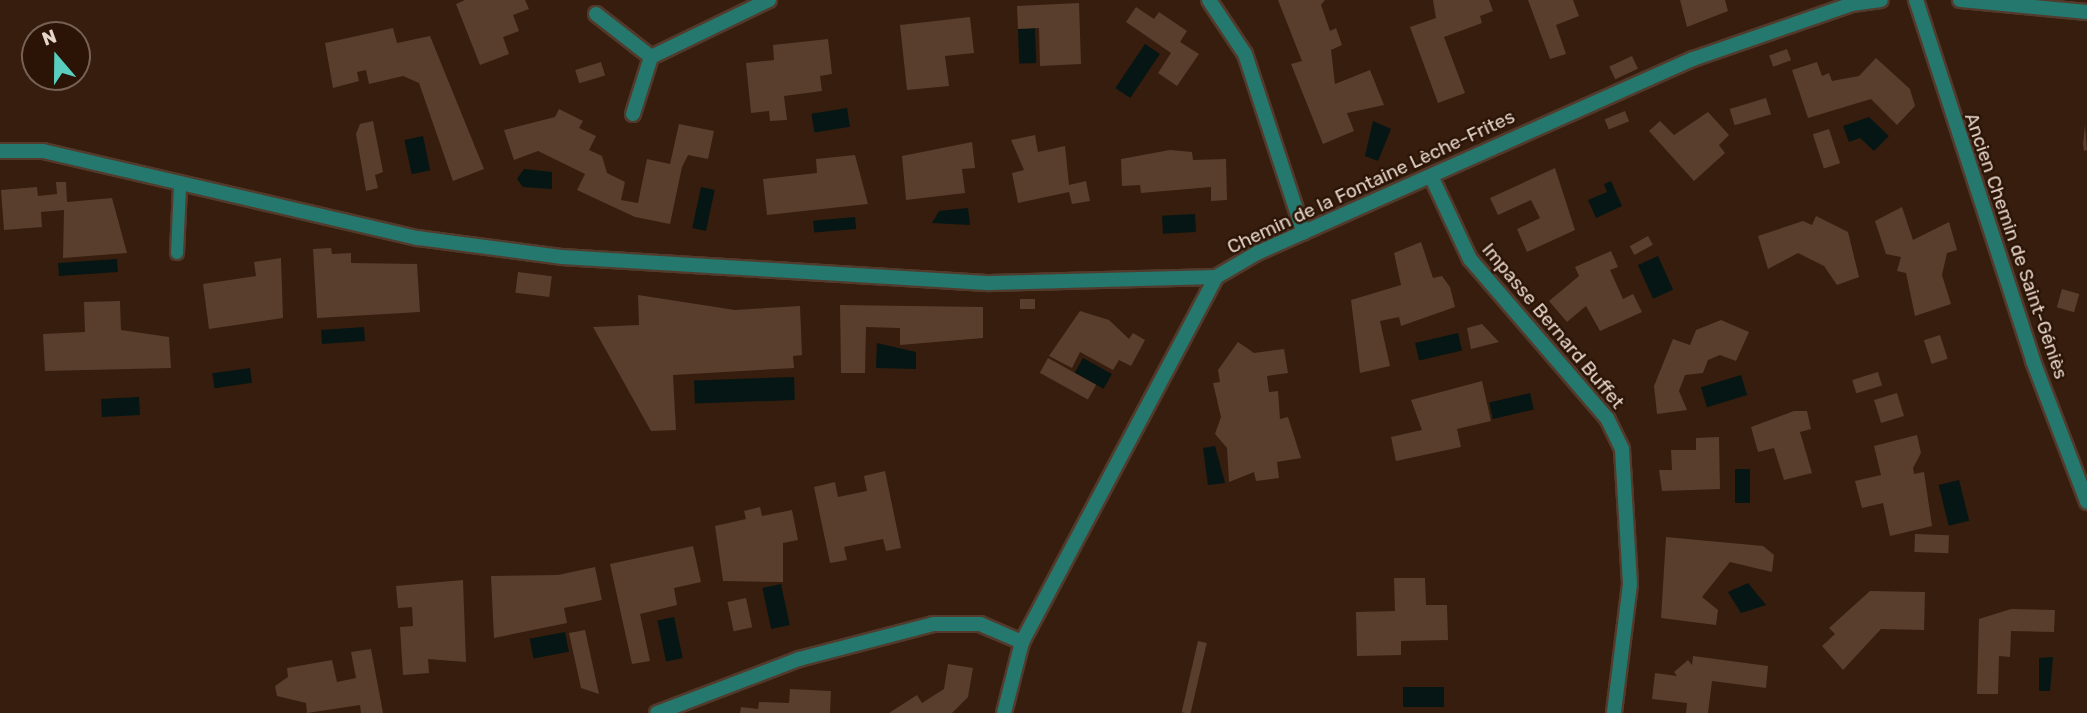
<!DOCTYPE html>
<meta charset="utf-8">
<style>
body{margin:0}
#map{position:relative;width:2087px;height:713px;overflow:hidden;background:#361d0e;font-family:Rubik,sans-serif}
div>[style]{position:absolute}
.water>*{inset:0;background:#061614;transform-origin:0 0}
.building>*{inset:0;background:#593e2e;transform-origin:0 0}
.roads{filter:drop-shadow(2px 0 #523a2c) drop-shadow(-2px 0 #523a2c) drop-shadow(0 2px #523a2c) drop-shadow(0 -2px #523a2c)}
.lane>*{height:12px;margin:-6px;padding:0 6px;transform-origin:6px;border-radius:6px;background:#25786d}
.street>*{height:14px;margin:-7px;padding:0 7px;transform-origin:7px;border-radius:7px;background:#25786d}
span{translate:-50% -50%;white-space:nowrap;text-align:center;line-height:1.15;-webkit-text-stroke:5px #2b1405;paint-order:stroke}
.street-label{font-size:19px;color:#e6d5cb}
.north{position:absolute;left:21px;top:21px;width:70px;height:70px;box-sizing:border-box;background:#2b1405;border:2px solid #766154;border-radius:50%;rotate:340deg;font-size:19px;font-weight:700;line-height:28px;text-align:center;color:#e6d5cb}
.north::after{content:'';display:block;margin:auto;width:24px;height:32px;background:#59cebe;clip-path:polygon(50% 0,100% 100%,50% 72%,0 100%)}
</style>
<div id="map">
<div class="water">
<div style="left:1035px;top:28px;width:35px;height:17px;rotate:88deg"></div>
<div style="left:1145px;top:44px;width:18px;height:53px;rotate:34deg"></div>
<div style="left:847px;top:108px;width:19px;height:36px;rotate:81deg"></div>
<div style="clip-path:polygon(1869px 117px,1889px 136px,1874px 151px,1860px 138px,1849px 142px,1843px 126px)"></div>
<div style="clip-path:polygon(1373px 121px,1391px 129px,1378px 161px,1365px 156px)"></div>
<div style="left:423px;top:136px;width:35px;height:19px;rotate:78deg"></div>
<div style="clip-path:polygon(524px 169px,552px 172px,552px 189px,523px 187px,517px 179px)"></div>
<div style="clip-path:polygon(1611px 181px,1622px 206px,1596px 218px,1588px 200px,1607px 192px,1604px 184px)"></div>
<div style="left:701px;top:187px;width:14px;height:42px;rotate:12deg"></div>
<div style="clip-path:polygon(968px 208px,970px 225px,932px 223px,939px 211px)"></div>
<div style="left:1195px;top:214px;width:18px;height:33px;rotate:87deg"></div>
<div style="left:855px;top:217px;width:12px;height:42px;rotate:85deg"></div>
<div style="left:1658px;top:256px;width:37px;height:22px;rotate:66deg"></div>
<div style="left:117px;top:259px;width:13px;height:59px;rotate:86deg"></div>
<div style="left:364px;top:327px;width:14px;height:43px;rotate:86deg"></div>
<div style="left:1458px;top:333px;width:18px;height:44px;rotate:77deg"></div>
<div style="clip-path:polygon(877px 343px,916px 352px,916px 369px,876px 368px)"></div>
<div style="left:1083px;top:358px;width:33px;height:17px;rotate:29deg"></div>
<div style="left:250px;top:368px;width:15px;height:38px;rotate:82deg"></div>
<div style="left:1741px;top:375px;width:21px;height:42px;rotate:73deg"></div>
<div style="left:794px;top:377px;width:23px;height:100px;rotate:88deg"></div>
<div style="left:1530px;top:393px;width:17px;height:42px;rotate:77deg"></div>
<div style="left:139px;top:397px;width:18px;height:38px;rotate:87deg"></div>
<div style="clip-path:polygon(1215px 446px,1225px 483px,1208px 485px,1203px 448px)"></div>
<div style="left:1735px;top:469px;width:15px;height:34px"></div>
<div style="left:1959px;top:480px;width:42px;height:21px;rotate:76deg"></div>
<div style="clip-path:polygon(1748px 583px,1766px 605px,1741px 613px,1728px 592px)"></div>
<div style="left:781px;top:584px;width:42px;height:19px;rotate:78deg"></div>
<div style="left:674px;top:617px;width:42px;height:17px;rotate:78deg"></div>
<div style="left:565px;top:632px;width:20px;height:36px;rotate:79deg"></div>
<div style="clip-path:polygon(2053px 657px,2050px 691px,2039px 691px,2039px 658px)"></div>
<div style="left:1403px;top:687px;width:41px;height:20px"></div>
</div>
<div class="building">
<div style="clip-path:polygon(465px 0,525px 0,529px 9px,513px 15px,519px 31px,503px 37px,509px 54px,480px 65px,456px 4px)"></div>
<div style="clip-path:polygon(1278px 0,1325px 0,1321px 5px,1330px 31px,1336px 28px,1342px 45px,1331px 50px,1335px 84px,1370px 70px,1384px 105px,1347px 113px,1354px 131px,1323px 144px,1291px 64px,1302px 61px)"></div>
<div style="clip-path:polygon(1433px 0,1489px 0,1493px 11px,1480px 16px,1482px 23px,1444px 37px,1465px 93px,1438px 103px,1410px 27px,1436px 18px)"></div>
<div style="clip-path:polygon(1528px 0,1573px 0,1579px 16px,1556px 25px,1566px 54px,1550px 59px)"></div>
<div style="clip-path:polygon(1680px 0,1725px 0,1728px 11px,1687px 27px)"></div>
<div style="clip-path:polygon(1079px 3px,1081px 64px,1040px 66px,1039px 28px,1018px 29px,1017px 6px)"></div>
<div style="clip-path:polygon(1136px 7px,1154px 19px,1159px 12px,1187px 31px,1180px 42px,1199px 54px,1177px 86px,1158px 73px,1171px 53px,1126px 22px)"></div>
<div style="clip-path:polygon(970px 17px,974px 53px,945px 56px,949px 86px,907px 90px,900px 25px)"></div>
<div style="clip-path:polygon(393px 28px,397px 43px,430px 36px,484px 169px,453px 181px,419px 83px,403px 76px,369px 84px,366px 70px,357px 72px,359px 81px,333px 88px,325px 43px)"></div>
<div style="clip-path:polygon(828px 39px,832px 74px,820px 76px,822px 91px,784px 96px,787px 120px,770px 121px,769px 111px,751px 113px,746px 63px,774px 60px,773px 45px)"></div>
<div style="left:1787px;top:49px;width:12px;height:19px;rotate:70deg"></div>
<div style="left:1632px;top:56px;width:14px;height:25px;rotate:65deg"></div>
<div style="clip-path:polygon(1876px 58px,1910px 89px,1915px 106px,1897px 125px,1871px 99px,1808px 118px,1792px 70px,1817px 62px,1822px 76px,1829px 73px,1832px 81px,1859px 76px)"></div>
<div style="left:601px;top:62px;width:14px;height:27px;rotate:73deg"></div>
<div style="left:1766px;top:98px;width:17px;height:38px;rotate:73deg"></div>
<div style="clip-path:polygon(559px 109px,583px 121px,579px 128px,596px 136px,589px 150px,602px 156px,607px 173px,625px 182px,621px 200px,638px 203px,647px 159px,670px 164px,679px 124px,714px 131px,708px 159px,688px 155px,682px 167px,670px 224px,635px 217px,577px 190px,585px 174px,538px 151px,514px 160px,504px 130px,555px 117px)"></div>
<div style="left:1625px;top:111px;width:11px;height:22px;rotate:68deg"></div>
<div style="clip-path:polygon(1708px 112px,1729px 135px,1719px 145px,1725px 153px,1694px 181px,1649px 131px,1660px 121px,1674px 135px)"></div>
<div style="clip-path:polygon(373px 121px,383px 172px,375px 175px,378px 188px,366px 191px,356px 134px,360px 124px)"></div>
<div style="clip-path:polygon(2085px 125px,2087px 150px,2084px 151px,2083px 144px)"></div>
<div style="left:1829px;top:129px;width:36px;height:17px;rotate:72deg"></div>
<div style="clip-path:polygon(1035px 135px,1038px 152px,1065px 146px,1069px 185px,1086px 181px,1090px 201px,1072px 204px,1069px 192px,1018px 203px,1012px 173px,1024px 170px,1011px 140px)"></div>
<div style="clip-path:polygon(972px 142px,975px 168px,962px 169px,965px 193px,906px 200px,902px 156px)"></div>
<div style="clip-path:polygon(1170px 150px,1192px 152px,1193px 160px,1226px 159px,1227px 200px,1211px 201px,1211px 187px,1141px 193px,1140px 185px,1122px 186px,1121px 159px)"></div>
<div style="clip-path:polygon(855px 155px,868px 204px,767px 215px,763px 179px,817px 173px,816px 159px)"></div>
<div style="clip-path:polygon(1555px 168px,1575px 230px,1527px 252px,1517px 229px,1540px 218px,1531px 200px,1498px 215px,1490px 198px)"></div>
<div style="clip-path:polygon(56px 182px,66px 182px,67px 202px,112px 198px,127px 253px,63px 258px,64px 210px,41px 212px,42px 227px,4px 230px,1px 190px,37px 187px,38px 196px,57px 194px)"></div>
<div style="clip-path:polygon(1902px 207px,1913px 240px,1949px 222px,1957px 250px,1947px 253px,1942px 275px,1951px 304px,1915px 316px,1906px 273px,1897px 271px,1901px 257px,1886px 254px,1875px 221px)"></div>
<div style="clip-path:polygon(1816px 216px,1848px 232px,1859px 277px,1837px 285px,1824px 266px,1798px 253px,1768px 269px,1758px 236px,1803px 221px,1812px 225px)"></div>
<div style="left:1648px;top:236px;width:10px;height:21px;rotate:61deg"></div>
<div style="clip-path:polygon(1421px 242px,1433px 278px,1442px 276px,1450px 287px,1455px 307px,1401px 326px,1399px 317px,1380px 321px,1390px 366px,1360px 373px,1351px 300px,1401px 285px,1394px 253px)"></div>
<div style="clip-path:polygon(331px 248px,332px 254px,351px 253px,351px 263px,417px 264px,420px 312px,317px 318px,313px 249px)"></div>
<div style="clip-path:polygon(1611px 251px,1618px 267px,1610px 270px,1623px 299px,1633px 294px,1642px 312px,1600px 331px,1586px 306px,1567px 322px,1549px 301px,1579px 276px,1575px 267px)"></div>
<div style="clip-path:polygon(281px 258px,283px 318px,209px 329px,203px 284px,256px 276px,254px 262px)"></div>
<div style="left:518px;top:272px;width:34px;height:21px;rotate:7deg"></div>
<div style="left:2062px;top:289px;width:18px;height:19px;rotate:16deg"></div>
<div style="clip-path:polygon(638px 295px,735px 310px,800px 306px,802px 355px,793px 356px,794px 368px,673px 375px,676px 430px,651px 431px,593px 327px,639px 325px)"></div>
<div style="left:1020px;top:299px;width:15px;height:10px"></div>
<div style="clip-path:polygon(120px 301px,121px 330px,169px 337px,171px 368px,45px 371px,43px 334px,85px 332px,84px 302px)"></div>
<div style="clip-path:polygon(840px 305px,983px 307px,983px 338px,900px 345px,900px 328px,866px 327px,865px 373px,841px 373px)"></div>
<div style="clip-path:polygon(1080px 311px,1109px 320px,1129px 339px,1133px 333px,1145px 340px,1131px 366px,1119px 360px,1113px 370px,1080px 352px,1072px 368px,1049px 356px)"></div>
<div style="clip-path:polygon(1721px 320px,1749px 332px,1736px 361px,1720px 355px,1708px 360px,1703px 373px,1685px 375px,1679px 391px,1687px 410px,1657px 414px,1654px 386px,1673px 339px,1690px 345px,1696px 330px)"></div>
<div style="clip-path:polygon(1482px 324px,1499px 342px,1471px 349px,1467px 328px)"></div>
<div style="left:1940px;top:335px;width:25px;height:17px;rotate:72deg"></div>
<div style="clip-path:polygon(1238px 342px,1254px 353px,1284px 349px,1288px 373px,1267px 376px,1269px 392px,1278px 391px,1280px 419px,1288px 417px,1301px 458px,1277px 462px,1279px 478px,1256px 481px,1254px 472px,1229px 482px,1227px 448px,1215px 434px,1221px 417px,1213px 383px,1220px 382px,1218px 370px)"></div>
<div style="left:1048px;top:358px;width:55px;height:17px;rotate:29deg"></div>
<div style="left:1878px;top:372px;width:14px;height:27px;rotate:73deg"></div>
<div style="clip-path:polygon(1482px 381px,1491px 421px,1457px 429px,1461px 447px,1396px 461px,1391px 437px,1422px 430px,1411px 400px)"></div>
<div style="left:1897px;top:393px;width:24px;height:24px;rotate:73deg"></div>
<div style="clip-path:polygon(1794px 411px,1807px 411px,1811px 429px,1800px 432px,1812px 473px,1784px 480px,1774px 448px,1758px 452px,1751px 427px)"></div>
<div style="clip-path:polygon(1917px 435px,1921px 453px,1913px 468px,1914px 474px,1924px 472px,1932px 526px,1890px 536px,1883px 503px,1862px 508px,1855px 481px,1881px 475px,1874px 446px)"></div>
<div style="clip-path:polygon(1719px 437px,1720px 489px,1662px 491px,1659px 470px,1672px 470px,1671px 450px,1696px 450px,1696px 438px)"></div>
<div style="clip-path:polygon(885px 471px,901px 548px,886px 551px,883px 539px,844px 547px,847px 560px,830px 563px,814px 487px,835px 482px,838px 497px,867px 491px,864px 476px)"></div>
<div style="clip-path:polygon(760px 507px,762px 516px,792px 510px,798px 540px,783px 543px,783px 582px,723px 581px,715px 526px,746px 519px,744px 511px)"></div>
<div style="left:1915px;top:534px;width:34px;height:18px;rotate:2deg"></div>
<div style="clip-path:polygon(1666px 537px,1763px 546px,1774px 555px,1772px 572px,1730px 562px,1702px 597px,1718px 610px,1716px 625px,1661px 618px)"></div>
<div style="clip-path:polygon(693px 546px,701px 582px,674px 588px,677px 605px,640px 614px,650px 661px,632px 664px,610px 564px)"></div>
<div style="clip-path:polygon(595px 567px,602px 600px,564px 608px,567px 623px,494px 638px,491px 576px,558px 575px)"></div>
<div style="clip-path:polygon(1394px 578px,1425px 578px,1426px 605px,1447px 605px,1448px 640px,1401px 641px,1401px 655px,1357px 656px,1356px 612px,1395px 611px)"></div>
<div style="clip-path:polygon(463px 580px,466px 662px,428px 659px,429px 673px,403px 675px,400px 627px,413px 626px,412px 607px,398px 608px,396px 586px)"></div>
<div style="clip-path:polygon(1870px 591px,1925px 592px,1924px 630px,1881px 629px,1843px 670px,1822px 646px,1835px 634px,1829px 628px)"></div>
<div style="left:746px;top:598px;width:30px;height:19px;rotate:78deg"></div>
<div style="clip-path:polygon(2011px 609px,2055px 610px,2054px 632px,2011px 631px,2010px 657px,1999px 656px,1998px 694px,1977px 694px,1979px 619px)"></div>
<div style="clip-path:polygon(585px 630px,599px 694px,581px 688px,569px 633px)"></div>
<div style="left:1198px;top:641px;width:9px;height:73px;rotate:13deg"></div>
<div style="clip-path:polygon(371px 649px,383px 713px,361px 713px,360px 705px,307px 713px,306px 703px,277px 696px,275px 686px,288px 677px,287px 668px,332px 660px,337px 682px,356px 678px,351px 652px)"></div>
<div style="clip-path:polygon(1693px 656px,1768px 666px,1766px 688px,1712px 681px,1708px 713px,1686px 713px,1687px 703px,1652px 699px,1655px 673px,1677px 676px,1674px 672px,1688px 660px,1692px 665px)"></div>
<div style="clip-path:polygon(948px 664px,973px 668px,968px 697px,952px 713px,889px 713px,917px 695px,922px 703px,944px 689px)"></div>
<div style="clip-path:polygon(790px 689px,831px 691px,830px 713px,740px 713px,741px 707px,758px 709px,759px 702px,789px 703px)"></div>
</div>
<div class="roads">
<div class="lane">
<div style="left:177px;top:253px;width:66px;rotate:-87.4deg"></div>
</div>
<div class="street">
<div style="left:1209px;top:0;width:65px;rotate:56.3deg"></div>
<div style="left:1245px;top:54px;width:188px;rotate:71.8deg"></div>
<div style="left:1916px;top:0;width:379px;rotate:72deg"></div>
<div style="left:2033px;top:361px;width:151px;rotate:69deg"></div>
<div style="left:1960px;top:0;width:128px;rotate:5.4deg"></div>
<div style="left:596px;top:14px;width:70px;rotate:38deg"></div>
<div style="left:633px;top:114px;width:60px;rotate:-72.5deg"></div>
<div style="left:651px;top:57px;width:131px;rotate:-25.8deg"></div>
<div style="left:0;top:151px;width:43px"></div>
<div style="left:43px;top:151px;width:385px;rotate:13.1deg"></div>
<div style="left:418px;top:238px;width:145px;rotate:7.5deg"></div>
<div style="left:562px;top:257px;width:429px;rotate:3.5deg"></div>
<div style="left:990px;top:283px;width:226px;rotate:-1.5deg"></div>
<div style="left:1432px;top:178px;width:89px;rotate:64.9deg"></div>
<div style="left:1470px;top:259px;width:210px;rotate:49.3deg"></div>
<div style="left:1607px;top:418px;width:34px;rotate:64deg"></div>
<div style="left:1622px;top:449px;width:135px;rotate:86.6deg"></div>
<div style="left:1630px;top:584px;width:130px;rotate:97.1deg"></div>
<div style="left:657px;top:713px;width:152px;rotate:-20.8deg"></div>
<div style="left:799px;top:659px;width:138px;rotate:-14.6deg"></div>
<div style="left:933px;top:624px;width:47px"></div>
<div style="left:980px;top:624px;width:46px;rotate:23.2deg"></div>
<div style="left:1004px;top:713px;width:73px;rotate:-75.8deg"></div>
<div style="left:1022px;top:642px;width:413px;rotate:-62deg"></div>
<div style="left:1216px;top:277px;width:48px;rotate:-30.3deg"></div>
<div style="left:1257px;top:253px;width:477px;rotate:-24deg"></div>
<div style="left:1693px;top:59px;width:168px;rotate:-19.1deg"></div>
<div style="left:1852px;top:4px;width:29px;rotate:-8deg"></div>
</div>
</div>
<div class="street-label">
<span style="left:1371px;top:182px;rotate:-25deg">Chemin de la Fontaine Lèche-Frites</span>
<span style="left:2016px;top:246px;rotate:71deg">Ancien Chemin de Saint-Géniès</span>
<span style="left:1553px;top:326px;rotate:50deg">Impasse Bernard Buffet</span>
</div>
<div class="north">N</div>
</div>
